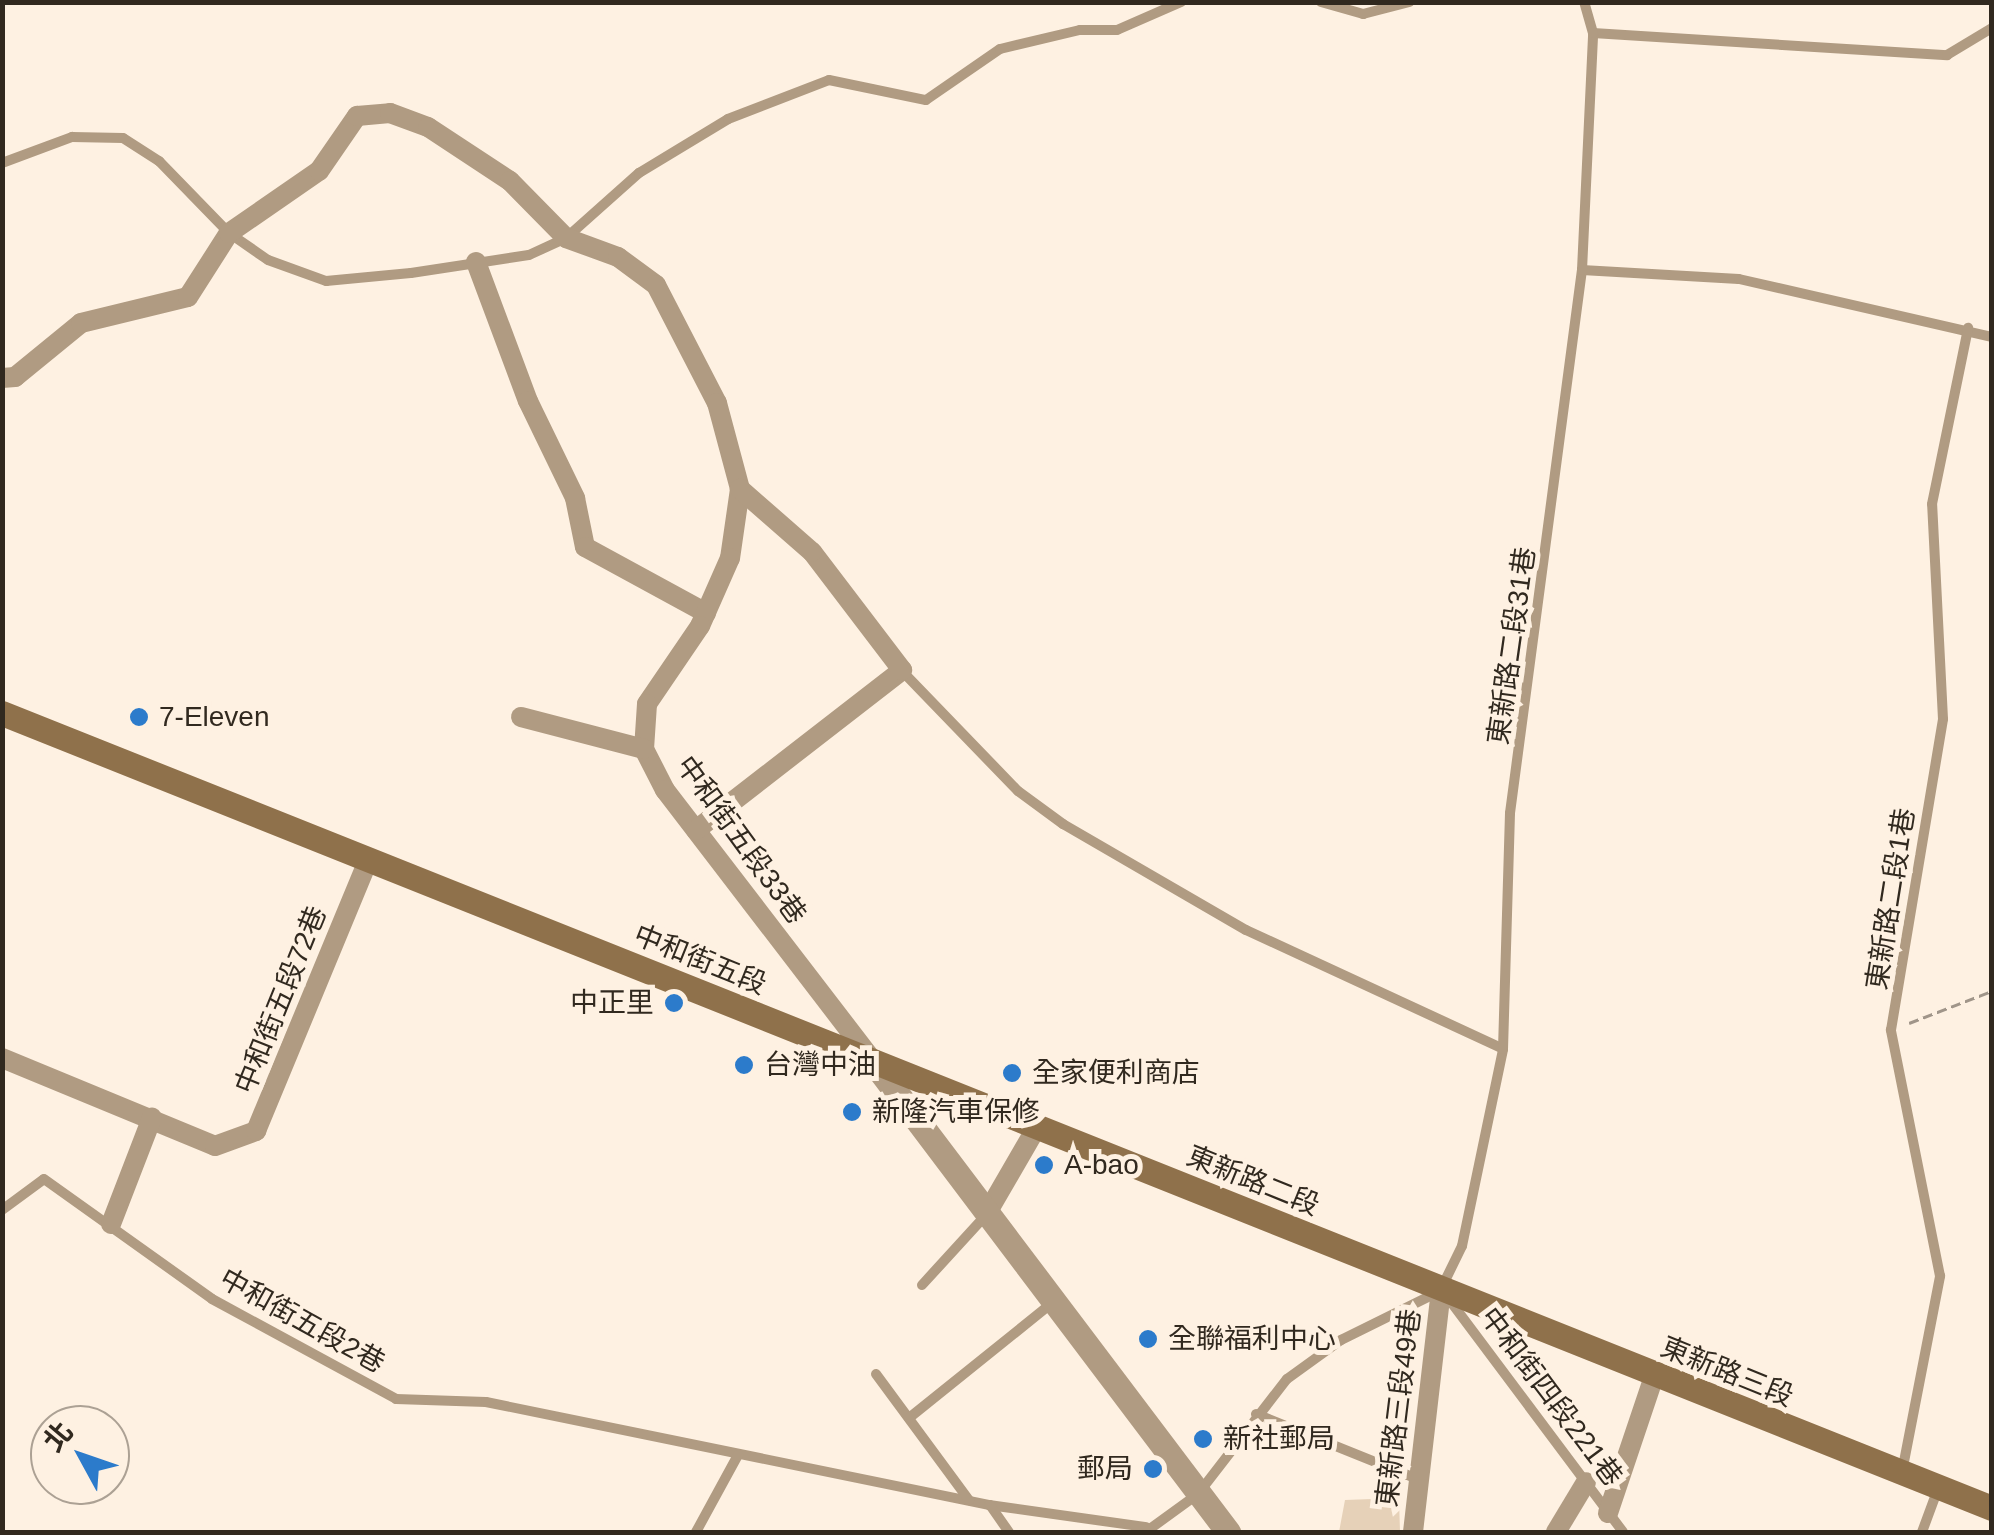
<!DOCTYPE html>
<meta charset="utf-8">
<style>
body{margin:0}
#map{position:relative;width:1994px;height:1535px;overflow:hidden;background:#fef1e2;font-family:Arial,"Noto Sans TC",sans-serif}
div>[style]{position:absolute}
.building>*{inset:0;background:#e6d1b8}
.path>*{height:2.5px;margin-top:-1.25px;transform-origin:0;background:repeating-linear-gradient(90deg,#a09589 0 10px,transparent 0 15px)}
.service>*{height:10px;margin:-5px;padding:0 5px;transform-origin:5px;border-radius:5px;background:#b09b82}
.minor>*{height:20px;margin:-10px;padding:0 10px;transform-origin:10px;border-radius:10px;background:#b09b82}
.tertiary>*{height:25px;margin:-12.5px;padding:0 12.5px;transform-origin:12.5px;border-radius:12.5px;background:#b09b82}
.secondary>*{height:25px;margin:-12.5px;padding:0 12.5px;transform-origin:12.5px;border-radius:12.5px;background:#8f714b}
.dots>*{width:28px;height:28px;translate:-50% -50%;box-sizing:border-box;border:5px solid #fef1e2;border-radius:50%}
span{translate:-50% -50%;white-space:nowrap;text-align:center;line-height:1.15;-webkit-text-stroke:10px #fef1e2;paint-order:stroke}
.street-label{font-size:28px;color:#31291f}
.poi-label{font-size:28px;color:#31291f}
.left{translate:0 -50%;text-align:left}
.right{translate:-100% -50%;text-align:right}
.frame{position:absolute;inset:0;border:5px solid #31291f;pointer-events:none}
.north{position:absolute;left:30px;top:1405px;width:100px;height:100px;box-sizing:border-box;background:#fef1e2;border:2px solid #aca194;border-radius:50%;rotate:310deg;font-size:28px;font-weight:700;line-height:40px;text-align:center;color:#31291f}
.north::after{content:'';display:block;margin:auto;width:35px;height:45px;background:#2c7bcb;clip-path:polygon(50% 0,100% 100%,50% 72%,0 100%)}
</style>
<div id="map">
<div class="building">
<div style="clip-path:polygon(1399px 1498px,1400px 1532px,1339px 1532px,1345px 1500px)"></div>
</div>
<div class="path">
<div style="left:1909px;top:1023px;width:89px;rotate:-21.1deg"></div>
</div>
<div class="service">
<div style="left:1321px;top:2px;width:44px;rotate:15.9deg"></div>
<div style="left:1363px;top:14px;width:48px;rotate:-14.6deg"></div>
<div style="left:1593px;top:33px;width:355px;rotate:3.6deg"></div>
<div style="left:1947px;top:55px;width:52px;rotate:-31deg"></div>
<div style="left:2px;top:163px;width:75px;rotate:-20.4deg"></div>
<div style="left:72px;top:137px;width:51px;rotate:1.1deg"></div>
<div style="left:123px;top:138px;width:43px;rotate:32.6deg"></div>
<div style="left:159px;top:161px;width:100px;rotate:45.8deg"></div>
<div style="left:229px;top:233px;width:47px;rotate:34.7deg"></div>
<div style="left:268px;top:260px;width:62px;rotate:19.9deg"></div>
<div style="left:326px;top:281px;width:85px;rotate:-5.4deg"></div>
<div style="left:411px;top:273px;width:119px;rotate:-8.7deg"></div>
<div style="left:529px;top:255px;width:41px;rotate:-24.7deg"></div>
<div style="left:566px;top:238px;width:98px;rotate:-41.7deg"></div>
<div style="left:639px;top:173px;width:104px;rotate:-31.2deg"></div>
<div style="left:728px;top:119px;width:108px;rotate:-21.1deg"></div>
<div style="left:829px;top:80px;width:99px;rotate:11.7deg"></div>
<div style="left:926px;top:100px;width:90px;rotate:-34.6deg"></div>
<div style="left:1000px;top:49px;width:82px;rotate:-13.4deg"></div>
<div style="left:1080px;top:30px;width:37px"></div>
<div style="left:1117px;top:30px;width:70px;rotate:-23.6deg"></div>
<div style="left:1582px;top:270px;width:157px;rotate:3.3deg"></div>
<div style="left:1739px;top:279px;width:260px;rotate:12.9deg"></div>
<div style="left:902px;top:671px;width:167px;rotate:46deg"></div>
<div style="left:1018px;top:791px;width:56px;rotate:36.3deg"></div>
<div style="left:1063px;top:824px;width:211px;rotate:30.1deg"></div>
<div style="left:1246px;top:930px;width:283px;rotate:24.8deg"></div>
<div style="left:2px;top:1210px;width:52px;rotate:-36.4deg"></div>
<div style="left:44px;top:1179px;width:206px;rotate:35.5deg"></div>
<div style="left:212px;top:1299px;width:209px;rotate:28.5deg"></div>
<div style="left:396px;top:1399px;width:90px;rotate:1.9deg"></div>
<div style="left:486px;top:1402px;width:513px;rotate:11.57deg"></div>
<div style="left:989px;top:1505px;width:159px;rotate:8deg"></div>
<div style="left:922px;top:1285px;width:93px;rotate:-47.6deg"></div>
<div style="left:1441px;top:1289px;width:48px;rotate:-64deg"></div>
<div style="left:1462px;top:1246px;width:201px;rotate:-78.2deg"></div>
<div style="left:1503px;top:1049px;width:236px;rotate:-88.3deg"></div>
<div style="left:1510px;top:813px;width:548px;rotate:-82.45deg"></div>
<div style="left:1582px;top:270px;width:237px;rotate:-87.3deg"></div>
<div style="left:1593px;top:33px;width:32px;rotate:-106deg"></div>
<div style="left:1448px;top:1298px;width:292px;rotate:53.2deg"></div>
<div style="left:876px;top:1374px;width:157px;rotate:53.6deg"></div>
<div style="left:1256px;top:1414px;width:171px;rotate:21.9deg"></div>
<div style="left:909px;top:1418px;width:184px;rotate:-38.8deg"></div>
<div style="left:1902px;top:1472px;width:200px;rotate:-79deg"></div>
<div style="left:1940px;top:1276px;width:251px;rotate:-101.3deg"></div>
<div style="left:1891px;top:1030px;width:315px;rotate:-80.5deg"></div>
<div style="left:1943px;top:719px;width:215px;rotate:-92.9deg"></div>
<div style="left:1932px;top:504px;width:180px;rotate:-78.4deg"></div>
<div style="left:990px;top:1505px;width:33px;rotate:55deg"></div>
<div style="left:1147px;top:1531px;width:63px;rotate:-36deg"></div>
<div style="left:1198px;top:1494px;width:145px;rotate:-52.3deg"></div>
<div style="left:1287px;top:1379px;width:67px;rotate:-35.8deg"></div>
<div style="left:1341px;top:1340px;width:110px;rotate:-26.3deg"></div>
<div style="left:696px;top:1532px;width:88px;rotate:-61.4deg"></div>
<div style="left:1922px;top:1532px;width:49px;rotate:-69.7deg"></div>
</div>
<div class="minor">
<div style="left:476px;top:262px;width:148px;rotate:69.5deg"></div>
<div style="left:528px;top:401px;width:108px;rotate:64.1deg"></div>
<div style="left:575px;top:498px;width:50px;rotate:78.5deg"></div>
<div style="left:585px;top:547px;width:138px;rotate:28.6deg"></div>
<div style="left:2px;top:378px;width:13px;rotate:-4deg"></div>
<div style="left:15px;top:377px;width:85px;rotate:-39.3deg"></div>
<div style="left:81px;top:323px;width:110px;rotate:-13.7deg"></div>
<div style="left:188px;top:297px;width:76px;rotate:-57.4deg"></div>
<div style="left:229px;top:233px;width:109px;rotate:-34.6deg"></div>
<div style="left:319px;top:171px;width:67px;rotate:-55.4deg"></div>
<div style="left:357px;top:116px;width:33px;rotate:-5deg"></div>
<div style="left:390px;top:113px;width:40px;rotate:20.2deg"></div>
<div style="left:428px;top:127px;width:98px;rotate:33.4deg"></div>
<div style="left:510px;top:181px;width:80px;rotate:45.5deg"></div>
<div style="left:566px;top:238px;width:55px;rotate:20.1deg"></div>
<div style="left:618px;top:257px;width:47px;rotate:36.4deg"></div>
<div style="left:656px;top:285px;width:133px;rotate:62.7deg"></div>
<div style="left:717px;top:403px;width:89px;rotate:75deg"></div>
<div style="left:740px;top:489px;width:70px;rotate:98.2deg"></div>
<div style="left:730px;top:558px;width:74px;rotate:113.8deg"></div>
<div style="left:700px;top:626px;width:94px;rotate:124.2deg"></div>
<div style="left:647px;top:704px;width:45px;rotate:93.8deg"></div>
<div style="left:644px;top:749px;width:46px;rotate:62.9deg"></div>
<div style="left:665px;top:790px;width:342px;rotate:52.5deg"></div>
<div style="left:521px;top:717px;width:127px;rotate:14.6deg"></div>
<div style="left:696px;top:830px;width:261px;rotate:-37.8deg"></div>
<div style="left:902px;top:670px;width:148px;rotate:-127.3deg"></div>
<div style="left:812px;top:552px;width:96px;rotate:-138.8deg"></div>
<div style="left:2px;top:1058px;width:230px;rotate:22.4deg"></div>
<div style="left:215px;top:1146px;width:44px;rotate:-20.1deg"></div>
<div style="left:256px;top:1131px;width:295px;rotate:-67.5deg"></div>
<div style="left:987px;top:1213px;width:102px;rotate:-59.9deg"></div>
<div style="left:111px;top:1224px;width:114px;rotate:-68.9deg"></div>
<div style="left:1608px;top:1513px;width:145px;rotate:-71.4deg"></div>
<div style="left:1413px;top:1532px;width:244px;rotate:-83.4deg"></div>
<div style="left:1556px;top:1532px;width:58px;rotate:-59deg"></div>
</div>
<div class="tertiary">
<div style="left:874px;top:1063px;width:588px;rotate:52.95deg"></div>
</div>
<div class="secondary">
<div style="left:2px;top:713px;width:2143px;rotate:21.78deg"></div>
</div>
<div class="dots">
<div style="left:139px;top:717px;background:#2c7bcb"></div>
<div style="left:674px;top:1003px;background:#2c7bcb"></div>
<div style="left:744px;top:1065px;background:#2c7bcb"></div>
<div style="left:1012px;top:1073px;background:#2c7bcb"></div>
<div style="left:852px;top:1112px;background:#2c7bcb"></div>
<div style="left:1044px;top:1165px;background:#2c7bcb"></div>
<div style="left:1148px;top:1339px;background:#2c7bcb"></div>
<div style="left:1203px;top:1439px;background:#2c7bcb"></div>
<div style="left:1153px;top:1469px;background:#2c7bcb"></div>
</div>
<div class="street-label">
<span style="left:1512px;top:646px;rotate:-82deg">東新路二段31巷</span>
<span style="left:741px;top:840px;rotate:54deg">中和街五段33巷</span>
<span style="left:1891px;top:899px;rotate:-81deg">東新路二段1巷</span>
<span style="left:700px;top:960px;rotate:22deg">中和街五段</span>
<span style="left:281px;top:1000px;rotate:-68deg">中和街五段72巷</span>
<span style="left:1253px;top:1181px;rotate:22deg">東新路二段</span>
<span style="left:302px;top:1321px;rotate:29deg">中和街五段2巷</span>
<span style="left:1727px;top:1372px;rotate:22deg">東新路三段</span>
<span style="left:1551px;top:1397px;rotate:53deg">中和街四段221巷</span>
<span style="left:1399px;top:1408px;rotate:-83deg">東新路三段49巷</span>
</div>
<div class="poi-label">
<span class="left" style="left:159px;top:717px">7-Eleven</span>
<span class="right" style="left:654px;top:1003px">中正里</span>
<span class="left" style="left:764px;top:1065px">台灣中油</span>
<span class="left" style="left:1032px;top:1073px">全家便利商店</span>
<span class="left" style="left:872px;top:1112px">新隆汽車保修</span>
<span class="left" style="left:1064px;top:1165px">A-bao</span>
<span class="left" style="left:1168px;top:1339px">全聯福利中心</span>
<span class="left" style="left:1223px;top:1439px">新社郵局</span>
<span class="right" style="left:1133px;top:1469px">郵局</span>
</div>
<div class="frame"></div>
<div class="north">北</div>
</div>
